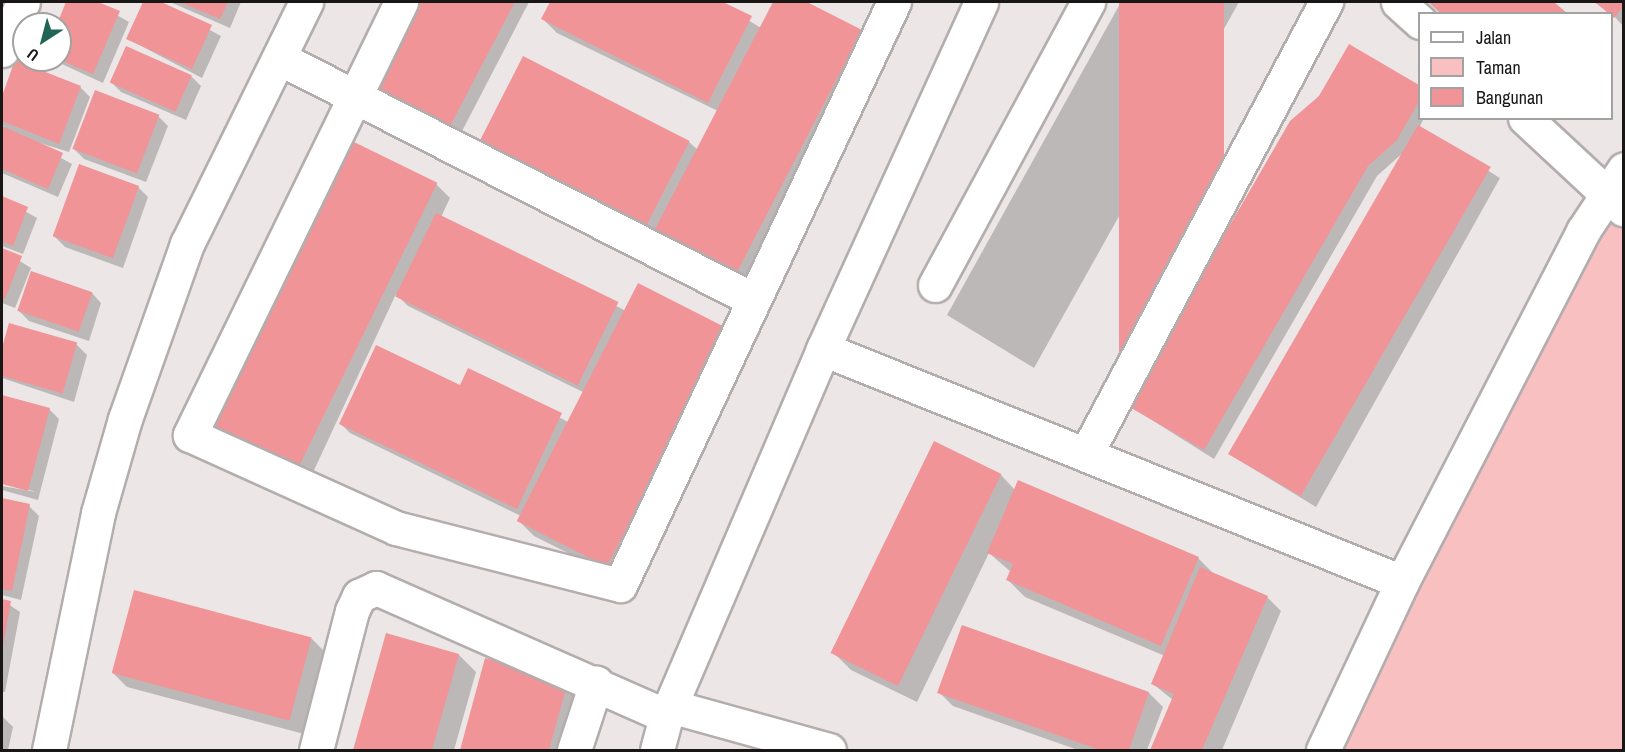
<!DOCTYPE html>
<style>
body{margin:0}
#map{position:relative;width:1625px;height:752px;overflow:hidden;background:#ede6e6;font-family:"Archivo Narrow",sans-serif}
div>[style]{position:absolute}
.green>*{inset:0;background:#f8c0c1}
.shadow>*{inset:0;background:#0003}
.building>*{inset:0;background:#f09497;transform-origin:0 0}
.roads{filter:drop-shadow(2px 0 #b4adad) drop-shadow(-2px 0 #b4adad) drop-shadow(0 2px #b4adad) drop-shadow(0 -2px #b4adad)}
.minor>*{height:33px;margin:-16.5px;padding:0 16.5px;transform-origin:16.5px;border-radius:16.5px;background:#fff}
span{translate:-50% -50%;white-space:nowrap;text-align:center;line-height:1.15;-webkit-text-stroke:4.5px #fff;paint-order:stroke}
.frame{position:absolute;inset:0;border:3px solid #191616;pointer-events:none}
.legend{position:absolute;left:1418px;top:12px;width:195px;height:108px;box-sizing:border-box;background:#fff;border:2px solid #a3a2a2;margin:0;padding:8px 10px;list-style:none;font-size:18px;color:#191616}
.legend li{display:flex;align-items:center;gap:12px;height:30px}
.legend b{width:30px;border:2px solid #a3a2a2}
.north{position:absolute;left:12px;top:12px;width:60px;height:60px;box-sizing:border-box;background:#fff;border:2px solid #a3a2a2;border-radius:50%;rotate:216deg;font-size:16px;font-weight:700;line-height:24px;text-align:center;color:#191616}
.north::after{content:'';display:block;margin:auto;width:21px;height:27px;background:#216556;clip-path:polygon(50% 0,100% 100%,50% 72%,0 100%)}
</style>
<div id="map">
<div class="green">
<div style="clip-path:polygon(1606px 203px,1624px 219px,1623px 750px,1331px 750px)"></div>
</div>
<div class="shadow">
<div style="clip-path:polygon(68px 2px,94px 2px,129px 22px,103px 83px,53px 60px,60px 60px,58px 24px)"></div>
<div style="clip-path:polygon(145px 2px,158px 2px,221px 36px,202px 78px,128px 39px)"></div>
<div style="clip-path:polygon(170px 2px,241px 2px,230px 28px)"></div>
<div style="clip-path:polygon(414px 2px,529px 2px,459px 137px,371px 84px)"></div>
<div style="clip-path:polygon(552px 2px,719px 2px,761px 28px,775px 2px,804px 2px,871px 41px,745px 285px,491px 153px,689px 142px,698px 150px,718px 111px,557px 33px,543px 19px)"></div>
<div style="clip-path:polygon(1121px 2px,1239px 2px,1034px 368px,947px 315px)"></div>
<div style="clip-path:polygon(1428px 2px,1552px 2px,1565px 14px,1441px 14px)"></div>
<div style="clip-path:polygon(1594px 2px,1624px 2px,1624px 27px,1612px 14px)"></div>
<div style="clip-path:polygon(1350px 46px,1420px 87px,1420px 118px,1424px 118px,1419px 128px,1500px 178px,1316px 507px,1234px 457px,1405px 151px,1377px 176px,1214px 459px,1128px 405px)"></div>
<div style="clip-path:polygon(16px 62px,80px 87px,90px 97px,69px 152px,27px 139px,72px 164px,58px 197px,2px 173px,2px 128px,7px 131px,2px 124px,2px 100px)"></div>
<div style="clip-path:polygon(191px 76px,201px 86px,186px 120px,121px 92px,111px 82px)"></div>
<div style="clip-path:polygon(158px 116px,168px 126px,146px 182px,84px 159px,74px 149px)"></div>
<div style="clip-path:polygon(436px 184px,450px 198px,441px 217px,626px 311px,727px 329px,622px 580px,534px 536px,520px 522px,523px 517px,350px 433px,341px 424px,461px 387px,469px 370px,570px 423px,585px 393px,408px 306px,396px 294px,309px 481px,226px 439px,212px 425px)"></div>
<div style="clip-path:polygon(138px 187px,148px 197px,123px 268px,65px 247px,55px 237px)"></div>
<div style="clip-path:polygon(2px 198px,37px 218px,23px 254px,2px 246px)"></div>
<div style="clip-path:polygon(2px 250px,31px 268px,15px 308px,2px 303px)"></div>
<div style="clip-path:polygon(92px 293px,101px 303px,89px 341px,29px 321px,19px 311px)"></div>
<div style="clip-path:polygon(10px 325px,77px 345px,87px 355px,74px 402px,2px 378px)"></div>
<div style="clip-path:polygon(2px 397px,49px 409px,59px 419px,38px 500px,2px 490px,2px 486px,36px 492px,2px 482px)"></div>
<div style="clip-path:polygon(934px 443px,1001px 475px,1015px 490px,1198px 558px,1214px 574px,1267px 597px,1281px 611px,1222px 750px,1152px 750px,1173px 700px,1153px 684px,1165px 656px,1025px 597px,1008px 580px,1011px 572px,989px 553px,917px 702px,851px 670px,834px 653px)"></div>
<div style="clip-path:polygon(2px 500px,29px 506px,39px 516px,21px 600px,2px 595px)"></div>
<div style="clip-path:polygon(2px 600px,20px 612px,5px 692px,2px 692px)"></div>
<div style="clip-path:polygon(387px 634px,459px 655px,476px 672px,454px 750px,355px 750px)"></div>
<div style="clip-path:polygon(312px 639px,326px 653px,304px 734px,127px 687px,113px 673px)"></div>
<div style="clip-path:polygon(486px 660px,567px 682px,584px 699px,570px 750px,462px 750px)"></div>
<div style="clip-path:polygon(939px 692px,1149px 693px,1163px 707px,1147px 750px,1078px 750px,953px 706px)"></div>
<div style="clip-path:polygon(2px 716px,13px 727px,8px 750px,2px 750px)"></div>
</div>
<div class="building">
<div style="clip-path:polygon(66px 2px,98px 2px,120px 11px,93px 74px,60px 60px,57px 24px)"></div>
<div style="clip-path:polygon(143px 2px,161px 2px,212px 25px,192px 69px,126px 39px)"></div>
<div style="clip-path:polygon(180px 2px,228px 2px,220px 19px)"></div>
<div style="clip-path:polygon(412px 2px,515px 2px,449px 128px,369px 85px)"></div>
<div style="clip-path:polygon(550px 2px,723px 2px,752px 16px,708px 103px,541px 19px)"></div>
<div style="clip-path:polygon(773px 2px,807px 2px,862px 30px,735px 276px,652px 235px)"></div>
<div style="left:1119px;top:2px;width:105px;height:358px"></div>
<div style="clip-path:polygon(1429px 2px,1554px 2px,1568px 14px,1442px 14px)"></div>
<div style="clip-path:polygon(1595px 2px,1623px 2px,1623px 7px,1614px 18px)"></div>
<div style="clip-path:polygon(1349px 44px,1419px 85px,1419px 101px,1397px 140px,1368px 166px,1204px 450px,1126px 405px,1290px 121px,1319px 96px)"></div>
<div style="left:126px;top:46px;width:72px;height:40px;rotate:24deg"></div>
<div style="left:523px;top:56px;width:187px;height:97px;rotate:27deg"></div>
<div style="clip-path:polygon(15px 60px,81px 86px,59px 144px,2px 121px,2px 96px)"></div>
<div style="left:95px;top:90px;width:69px;height:63px;rotate:21deg"></div>
<div style="left:1418px;top:125px;width:84px;height:380px;rotate:30deg"></div>
<div style="clip-path:polygon(2px 126px,63px 153px,48px 189px,2px 169px)"></div>
<div style="left:352px;top:141px;width:95px;height:318px;rotate:26deg"></div>
<div style="left:79px;top:164px;width:64px;height:77px;rotate:20deg"></div>
<div style="clip-path:polygon(2px 196px,28px 207px,13px 246px,2px 241px)"></div>
<div style="left:436px;top:213px;width:203px;height:93px;rotate:26deg"></div>
<div style="clip-path:polygon(2px 248px,22px 256px,5px 299px,2px 298px)"></div>
<div style="left:31px;top:271px;width:65px;height:42px;rotate:19deg"></div>
<div style="left:638px;top:283px;width:101px;height:267px;rotate:27deg"></div>
<div style="left:9px;top:323px;width:71px;height:53px;rotate:16deg"></div>
<div style="clip-path:polygon(376px 345px,460px 385px,468px 368px,562px 413px,517px 509px,339px 424px)"></div>
<div style="clip-path:polygon(2px 395px,50px 408px,28px 491px,2px 484px)"></div>
<div style="left:934px;top:441px;width:75px;height:236px;rotate:26deg"></div>
<div style="clip-path:polygon(1018px 480px,1199px 557px,1161px 646px,1006px 580px,1013px 564px,987px 553px)"></div>
<div style="clip-path:polygon(2px 498px,30px 504px,12px 591px,2px 589px)"></div>
<div style="clip-path:polygon(1200px 567px,1268px 596px,1202px 750px,1150px 750px,1174px 694px,1151px 684px)"></div>
<div style="left:134px;top:590px;width:184px;height:86px;rotate:15deg"></div>
<div style="clip-path:polygon(2px 599px,11px 601px,3px 646px,2px 646px)"></div>
<div style="clip-path:polygon(962px 625px,1149px 692px,1129px 750px,1100px 750px,937px 693px)"></div>
<div style="clip-path:polygon(386px 633px,459px 654px,432px 750px,353px 750px)"></div>
<div style="clip-path:polygon(485px 658px,568px 681px,549px 750px,460px 750px)"></div>
</div>
<div class="roads">
<div class="minor">
<div style="left:401px;top:2px;width:482px;rotate:116deg"></div>
<div style="left:190px;top:435px;width:226px;rotate:24.3deg"></div>
<div style="left:396px;top:528px;width:231px;rotate:14.3deg"></div>
<div style="left:620px;top:585px;width:644px;rotate:-64.83deg"></div>
<div style="left:1398px;top:2px;width:30px;rotate:42deg"></div>
<div style="left:2px;top:50px;width:52px;rotate:-66.4deg"></div>
<div style="left:279px;top:58px;width:533px;rotate:27deg"></div>
<div style="left:1525px;top:118px;width:134px;rotate:42.9deg"></div>
<div style="left:935px;top:285px;width:322px;rotate:-61.6deg"></div>
<div style="left:823px;top:349px;width:624px;rotate:21.92deg"></div>
<div style="left:1087px;top:452px;width:510px;rotate:-62.03deg"></div>
<div style="left:670px;top:706px;width:165px;rotate:15.5deg"></div>
<div style="left:49px;top:750px;width:242px;rotate:-78.3deg"></div>
<div style="left:98px;top:513px;width:98px;rotate:-74deg"></div>
<div style="left:125px;top:419px;width:186px;rotate:-70.5deg"></div>
<div style="left:187px;top:244px;width:270px;rotate:-63.8deg"></div>
<div style="left:316px;top:750px;width:144px;rotate:-75.5deg"></div>
<div style="left:352px;top:611px;width:17px;rotate:-65deg"></div>
<div style="left:359px;top:596px;width:19px;rotate:-25deg"></div>
<div style="left:376px;top:588px;width:317px;rotate:23.8deg"></div>
<div style="left:574px;top:750px;width:71px;rotate:-71.8deg"></div>
<div style="left:657px;top:750px;width:35px;rotate:-75deg"></div>
<div style="left:666px;top:716px;width:399px;rotate:-66.8deg"></div>
<div style="left:823px;top:349px;width:381px;rotate:-65.5deg"></div>
<div style="left:1323px;top:750px;width:186px;rotate:-64.8deg"></div>
<div style="left:1402px;top:582px;width:395px;rotate:-62.7deg"></div>
<div style="left:1583px;top:231px;width:74px;rotate:-56.5deg"></div>
</div>
</div>
<div class="frame"></div>
<ul class="legend">
<li><b style="height:8px;background:#fff"></b>Jalan</li>
<li><b style="height:16px;background:#f8c0c1"></b>Taman</li>
<li><b style="height:16px;background:#f09497"></b>Bangunan</li>
</ul>
<div class="north">U</div>
</div>
